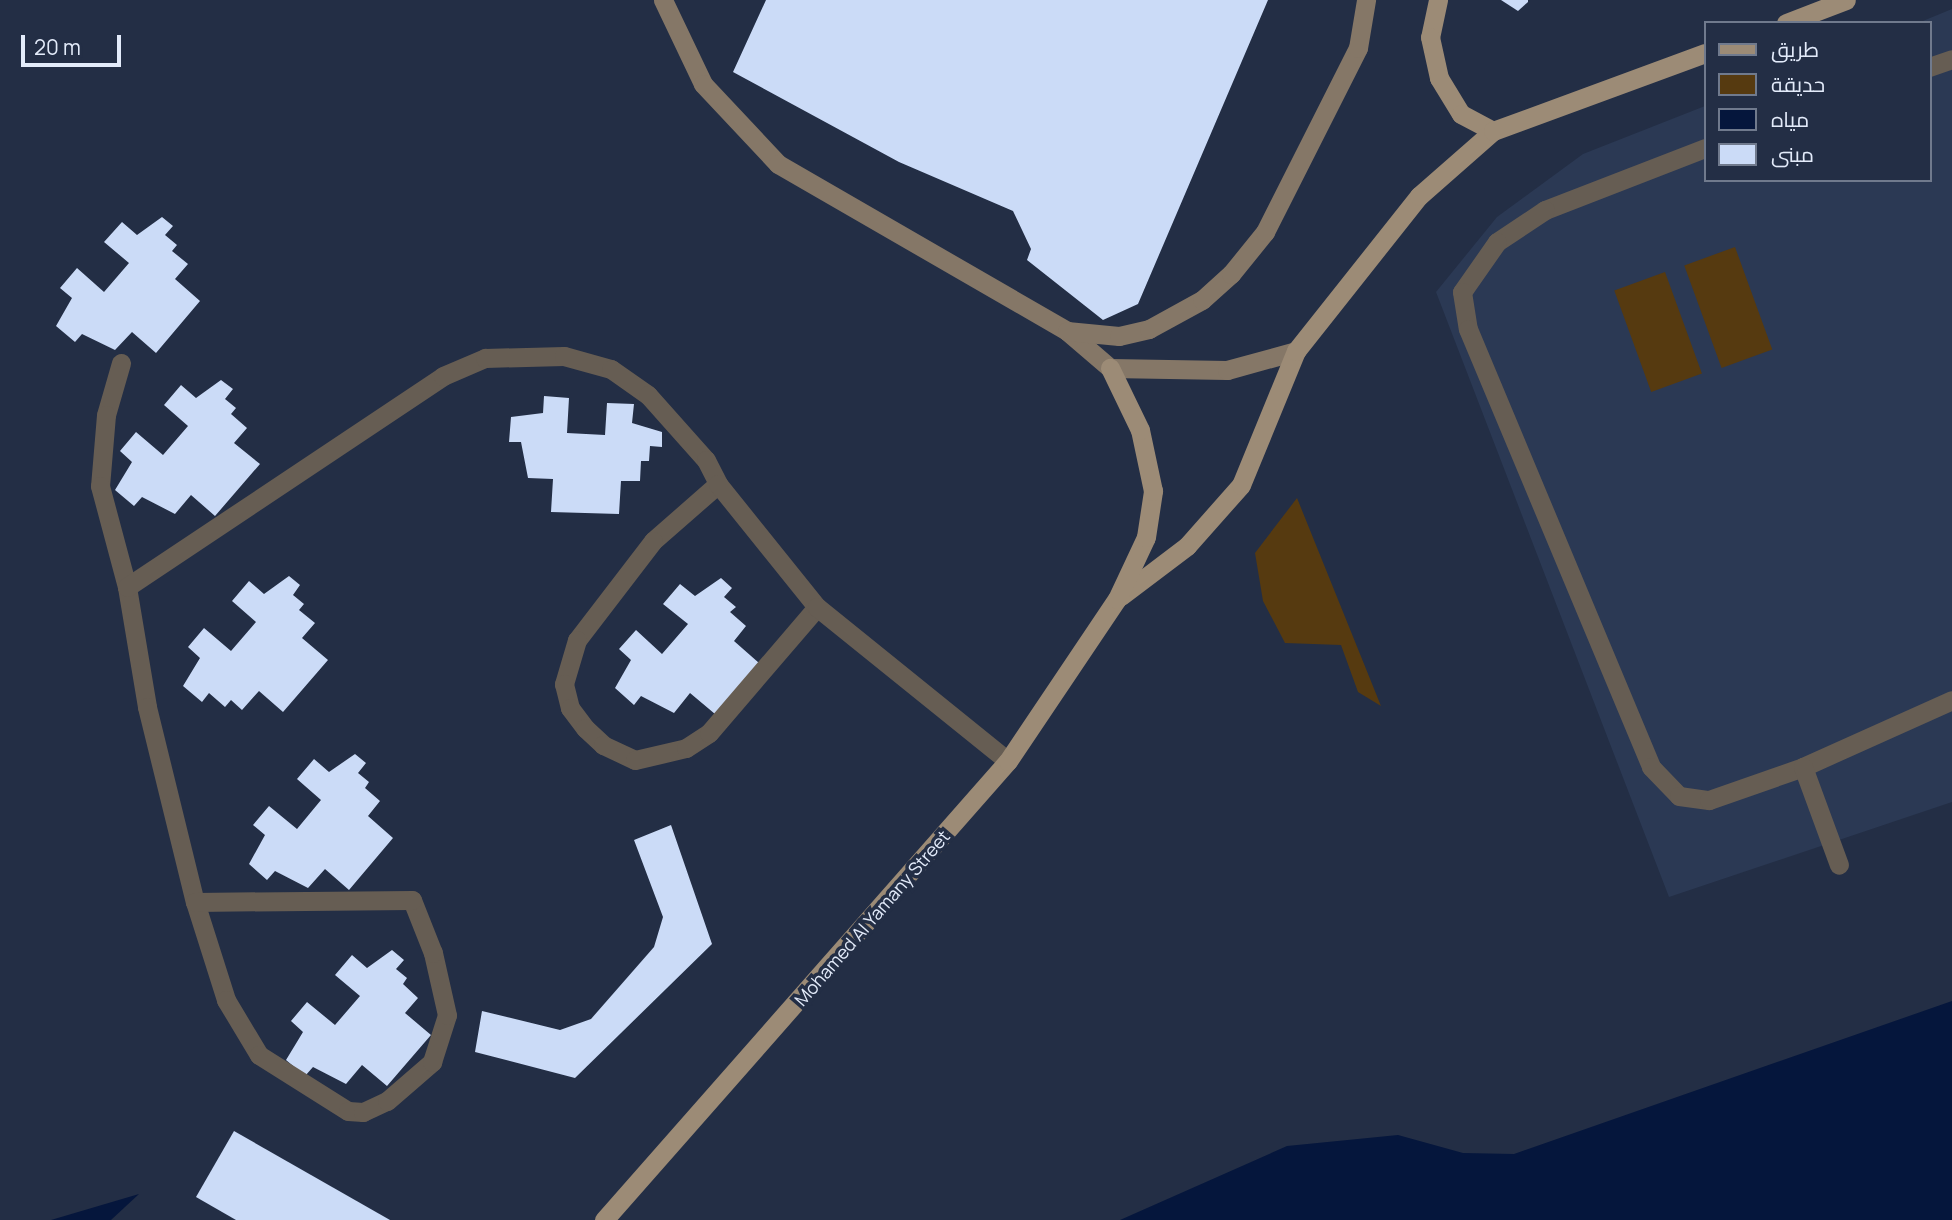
<!DOCTYPE html>
<meta charset="utf-8">
<style>
body{margin:0}
#map{position:relative;width:1952px;height:1220px;overflow:hidden;background:#232e45;font-family:Manrope,Cairo,sans-serif}
div>[style]{position:absolute}
.built>*{inset:0;background:#2b3954}
.green>*{inset:0;background:#563a10;transform-origin:0 0}
.water>*{inset:0;background:#05163c}
.building>*{inset:0;background:#cbdbf7}
.service>*{height:19px;margin:-9.5px;padding:0 9.5px;transform-origin:9.5px;border-radius:9.5px;background:#665d53}
.minor>*{height:19px;margin:-9.5px;padding:0 9.5px;transform-origin:9.5px;border-radius:9.5px;background:#665d53}
.secondary>*{height:19px;margin:-9.5px;padding:0 9.5px;transform-origin:9.5px;border-radius:9.5px;background:#857767}
.primary>*{height:19px;margin:-9.5px;padding:0 9.5px;transform-origin:9.5px;border-radius:9.5px;background:#9c8b76}
span{translate:-50% -50%;white-space:nowrap;text-align:center;line-height:1.15;-webkit-text-stroke:7px #232e45;paint-order:stroke}
.street-label{font-size:18px;color:#e3ebfa}
.legend{position:absolute;left:1704px;top:21px;width:228px;height:161px;box-sizing:border-box;background:#232e45;border:2px solid #707a8d;margin:0;padding:9px 12px;list-style:none;font-size:21px;color:#e3ebfa}
.legend li{display:flex;align-items:center;gap:14px;height:35px}
.legend b{width:35px;border:2px solid #707a8d}
.scale{position:absolute;left:21px;top:35px;width:100px;height:32px;box-sizing:border-box;border:4px solid #e3ebfa;border-top:0;padding-left:9px;font-size:21px;line-height:24px;white-space:nowrap;color:#e3ebfa;-webkit-text-stroke:5px #232e45;paint-order:stroke}
</style>
<div id="map">
<div class="built">
<div style="clip-path:polygon(1952px 9px,1952px 802px,1669px 897px,1436px 292px,1497px 217px,1583px 154px,1705px 106px,1705px 180px,1929px 180px,1929px 23px,1918px 23px)"></div>
</div>
<div class="green">
<div style="left:1735px;top:247px;width:109px;height:54px;rotate:70deg"></div>
<div style="left:1665px;top:272px;width:108px;height:54px;rotate:70deg"></div>
<div style="clip-path:polygon(1297px 498px,1381px 706px,1358px 692px,1341px 645px,1285px 643px,1263px 601px,1255px 553px)"></div>
</div>
<div class="water">
<div style="clip-path:polygon(1952px 1001px,1952px 1220px,1120px 1220px,1287px 1146px,1398px 1135px,1463px 1153px,1514px 1154px)"></div>
<div style="clip-path:polygon(139px 1194px,111px 1220px,51px 1220px)"></div>
</div>
<div class="building">
<div style="clip-path:polygon(766px 0,1268px 0,1138px 304px,1103px 320px,1027px 260px,1031px 249px,1013px 211px,899px 162px,733px 72px)"></div>
<div style="clip-path:polygon(1501px 0,1528px 0,1528px 2px,1518px 11px)"></div>
<div style="clip-path:polygon(162px 217px,173px 226px,165px 235px,177px 245px,172px 251px,188px 264px,175px 279px,200px 301px,156px 353px,132px 332px,115px 350px,82px 334px,75px 342px,56px 326px,72px 298px,60px 288px,77px 268px,104px 292px,129px 263px,104px 242px,122px 222px,137px 235px)"></div>
<div style="clip-path:polygon(221px 380px,233px 389px,225px 399px,236px 408px,231px 414px,247px 428px,234px 443px,260px 464px,215px 516px,191px 495px,175px 514px,142px 497px,134px 506px,115px 490px,132px 462px,120px 451px,136px 432px,163px 455px,188px 426px,164px 405px,181px 385px,196px 398px)"></div>
<div style="clip-path:polygon(544px 396px,569px 398px,567px 433px,605px 435px,607px 403px,634px 404px,632px 423px,662px 432px,662px 447px,650px 446px,649px 461px,641px 461px,640px 481px,621px 481px,619px 514px,551px 512px,553px 479px,528px 478px,521px 442px,509px 442px,511px 417px,543px 413px)"></div>
<div style="clip-path:polygon(289px 576px,300px 585px,293px 595px,304px 604px,299px 610px,315px 623px,302px 638px,328px 660px,283px 712px,259px 691px,242px 710px,231px 700px,225px 707px,209px 693px,202px 702px,183px 686px,200px 658px,188px 647px,204px 628px,231px 651px,256px 622px,232px 601px,249px 581px,264px 594px)"></div>
<div style="clip-path:polygon(721px 578px,732px 588px,724px 597px,736px 607px,730px 612px,746px 626px,734px 641px,759px 663px,715px 714px,690px 693px,674px 713px,641px 696px,634px 705px,615px 688px,631px 660px,619px 649px,636px 630px,662px 654px,688px 624px,663px 604px,680px 584px,695px 596px)"></div>
<div style="clip-path:polygon(355px 754px,366px 763px,358px 773px,369px 782px,365px 788px,380px 801px,368px 816px,393px 838px,349px 890px,325px 869px,308px 888px,275px 871px,267px 880px,249px 864px,265px 835px,253px 825px,269px 806px,297px 829px,321px 800px,297px 779px,314px 759px,329px 772px)"></div>
<div style="clip-path:polygon(671px 825px,712px 944px,575px 1078px,475px 1052px,482px 1011px,560px 1030px,591px 1019px,654px 947px,663px 917px,634px 840px)"></div>
<div style="clip-path:polygon(392px 950px,404px 960px,396px 969px,407px 978px,403px 984px,418px 998px,405px 1013px,431px 1035px,387px 1086px,362px 1065px,346px 1084px,313px 1067px,305px 1076px,286px 1060px,303px 1032px,291px 1021px,307px 1002px,335px 1025px,360px 996px,335px 975px,352px 955px,367px 968px)"></div>
<div style="clip-path:polygon(234px 1131px,390px 1220px,236px 1220px,196px 1197px)"></div>
</div>
<div class="service">
<div style="left:1929px;top:67px;width:24px;rotate:-19deg"></div>
<div style="left:1705px;top:148px;width:172px;rotate:158.8deg"></div>
<div style="left:1545px;top:210px;width:58px;rotate:146.3deg"></div>
<div style="left:1497px;top:242px;width:61px;rotate:125deg"></div>
<div style="left:1462px;top:292px;width:37px;rotate:81deg"></div>
<div style="left:1468px;top:329px;width:475px;rotate:67.3deg"></div>
<div style="left:1651px;top:767px;width:40px;rotate:46deg"></div>
<div style="left:1679px;top:796px;width:30px;rotate:8deg"></div>
<div style="left:1709px;top:800px;width:100px;rotate:-19.3deg"></div>
<div style="left:1803px;top:767px;width:163px;rotate:-24.2deg"></div>
<div style="left:1803px;top:767px;width:104px;rotate:69.8deg"></div>
</div>
<div class="minor">
<div style="left:121px;top:363px;width:54px;rotate:106.1deg"></div>
<div style="left:106px;top:415px;width:71px;rotate:94.8deg"></div>
<div style="left:100px;top:486px;width:105px;rotate:75deg"></div>
<div style="left:127px;top:587px;width:122px;rotate:80.5deg"></div>
<div style="left:147px;top:707px;width:201px;rotate:76.2deg"></div>
<div style="left:195px;top:902px;width:103px;rotate:72.4deg"></div>
<div style="left:226px;top:1000px;width:64px;rotate:59deg"></div>
<div style="left:259px;top:1055px;width:105px;rotate:32.2deg"></div>
<div style="left:348px;top:1111px;width:15px;rotate:4deg"></div>
<div style="left:363px;top:1112px;width:26px;rotate:-25deg"></div>
<div style="left:387px;top:1101px;width:60px;rotate:-40.9deg"></div>
<div style="left:432px;top:1062px;width:49px;rotate:-72.3deg"></div>
<div style="left:447px;top:1015px;width:64px;rotate:-102.7deg"></div>
<div style="left:433px;top:953px;width:57px;rotate:-111.6deg"></div>
<div style="left:412px;top:900px;width:217px;rotate:179.5deg"></div>
<div style="left:718px;top:484px;width:86px;rotate:138.8deg"></div>
<div style="left:653px;top:541px;width:125px;rotate:127.5deg"></div>
<div style="left:577px;top:640px;width:46px;rotate:106.5deg"></div>
<div style="left:564px;top:684px;width:25px;rotate:76deg"></div>
<div style="left:570px;top:708px;width:25px;rotate:53deg"></div>
<div style="left:585px;top:728px;width:25px;rotate:43deg"></div>
<div style="left:603px;top:745px;width:35px;rotate:25deg"></div>
<div style="left:635px;top:760px;width:52px;rotate:-13.2deg"></div>
<div style="left:686px;top:748px;width:27px;rotate:-33deg"></div>
<div style="left:709px;top:733px;width:166px;rotate:-49.4deg"></div>
<div style="left:127px;top:587px;width:380px;rotate:-33.7deg"></div>
<div style="left:443px;top:376px;width:46px;rotate:-23.2deg"></div>
<div style="left:485px;top:358px;width:79px;rotate:-1.5deg"></div>
<div style="left:564px;top:356px;width:49px;rotate:15.5deg"></div>
<div style="left:611px;top:369px;width:45px;rotate:35.1deg"></div>
<div style="left:648px;top:395px;width:87px;rotate:48.3deg"></div>
<div style="left:706px;top:460px;width:27px;rotate:63deg"></div>
<div style="left:718px;top:484px;width:158px;rotate:51.2deg"></div>
<div style="left:817px;top:607px;width:245px;rotate:38.9deg"></div>
</div>
<div class="secondary">
<div style="left:663px;top:0;width:93px;rotate:64.5deg"></div>
<div style="left:703px;top:84px;width:110px;rotate:46.8deg"></div>
<div style="left:778px;top:164px;width:334px;rotate:30deg"></div>
<div style="left:1067px;top:331px;width:57px;rotate:40.7deg"></div>
<div style="left:1110px;top:368px;width:117px;rotate:1deg"></div>
<div style="left:1227px;top:370px;width:72px;rotate:-15.4deg"></div>
<div style="left:1067px;top:331px;width:52px;rotate:5.5deg"></div>
<div style="left:1119px;top:336px;width:31px;rotate:-13deg"></div>
<div style="left:1149px;top:329px;width:60px;rotate:-28.7deg"></div>
<div style="left:1202px;top:300px;width:39px;rotate:-42deg"></div>
<div style="left:1231px;top:274px;width:54px;rotate:-51deg"></div>
<div style="left:1265px;top:232px;width:206px;rotate:-63.2deg"></div>
<div style="left:1358px;top:48px;width:49px;rotate:-80.5deg"></div>
</div>
<div class="primary">
<div style="left:1438px;top:0;width:38px;rotate:102deg"></div>
<div style="left:1430px;top:37px;width:42px;rotate:77.6deg"></div>
<div style="left:1439px;top:78px;width:42px;rotate:58.6deg"></div>
<div style="left:1461px;top:114px;width:36px;rotate:28deg"></div>
<div style="left:1786px;top:23px;width:64px;rotate:-21deg"></div>
<div style="left:1121px;top:596px;width:83px;rotate:-37.1deg"></div>
<div style="left:1187px;top:546px;width:81px;rotate:-48.5deg"></div>
<div style="left:1241px;top:485px;width:145px;rotate:-67.7deg"></div>
<div style="left:1296px;top:351px;width:198px;rotate:-51.6deg"></div>
<div style="left:1419px;top:196px;width:98px;rotate:-41.3deg"></div>
<div style="left:1493px;top:131px;width:226px;rotate:-20.2deg"></div>
<div style="left:604px;top:1220px;width:611px;rotate:-48.65deg"></div>
<div style="left:1008px;top:761px;width:195px;rotate:-56.1deg"></div>
<div style="left:1117px;top:599px;width:68px;rotate:-64.9deg"></div>
<div style="left:1146px;top:537px;width:47px;rotate:-81.3deg"></div>
<div style="left:1153px;top:491px;width:62px;rotate:-102deg"></div>
<div style="left:1140px;top:430px;width:69px;rotate:-115.8deg"></div>
</div>
<div class="street-label">
<span style="left:872px;top:918px;rotate:-49deg">Mohamed Al Yamany Street</span>
</div>
<ul class="legend">
<li><b style="height:9px;background:#9c8b76"></b>طريق</li>
<li><b style="height:19px;background:#563a10"></b>حديقة</li>
<li><b style="height:19px;background:#05163c"></b>مياه</li>
<li><b style="height:19px;background:#cbdbf7"></b>مبنى</li>
</ul>
<div class="scale">20 m</div>
</div>
